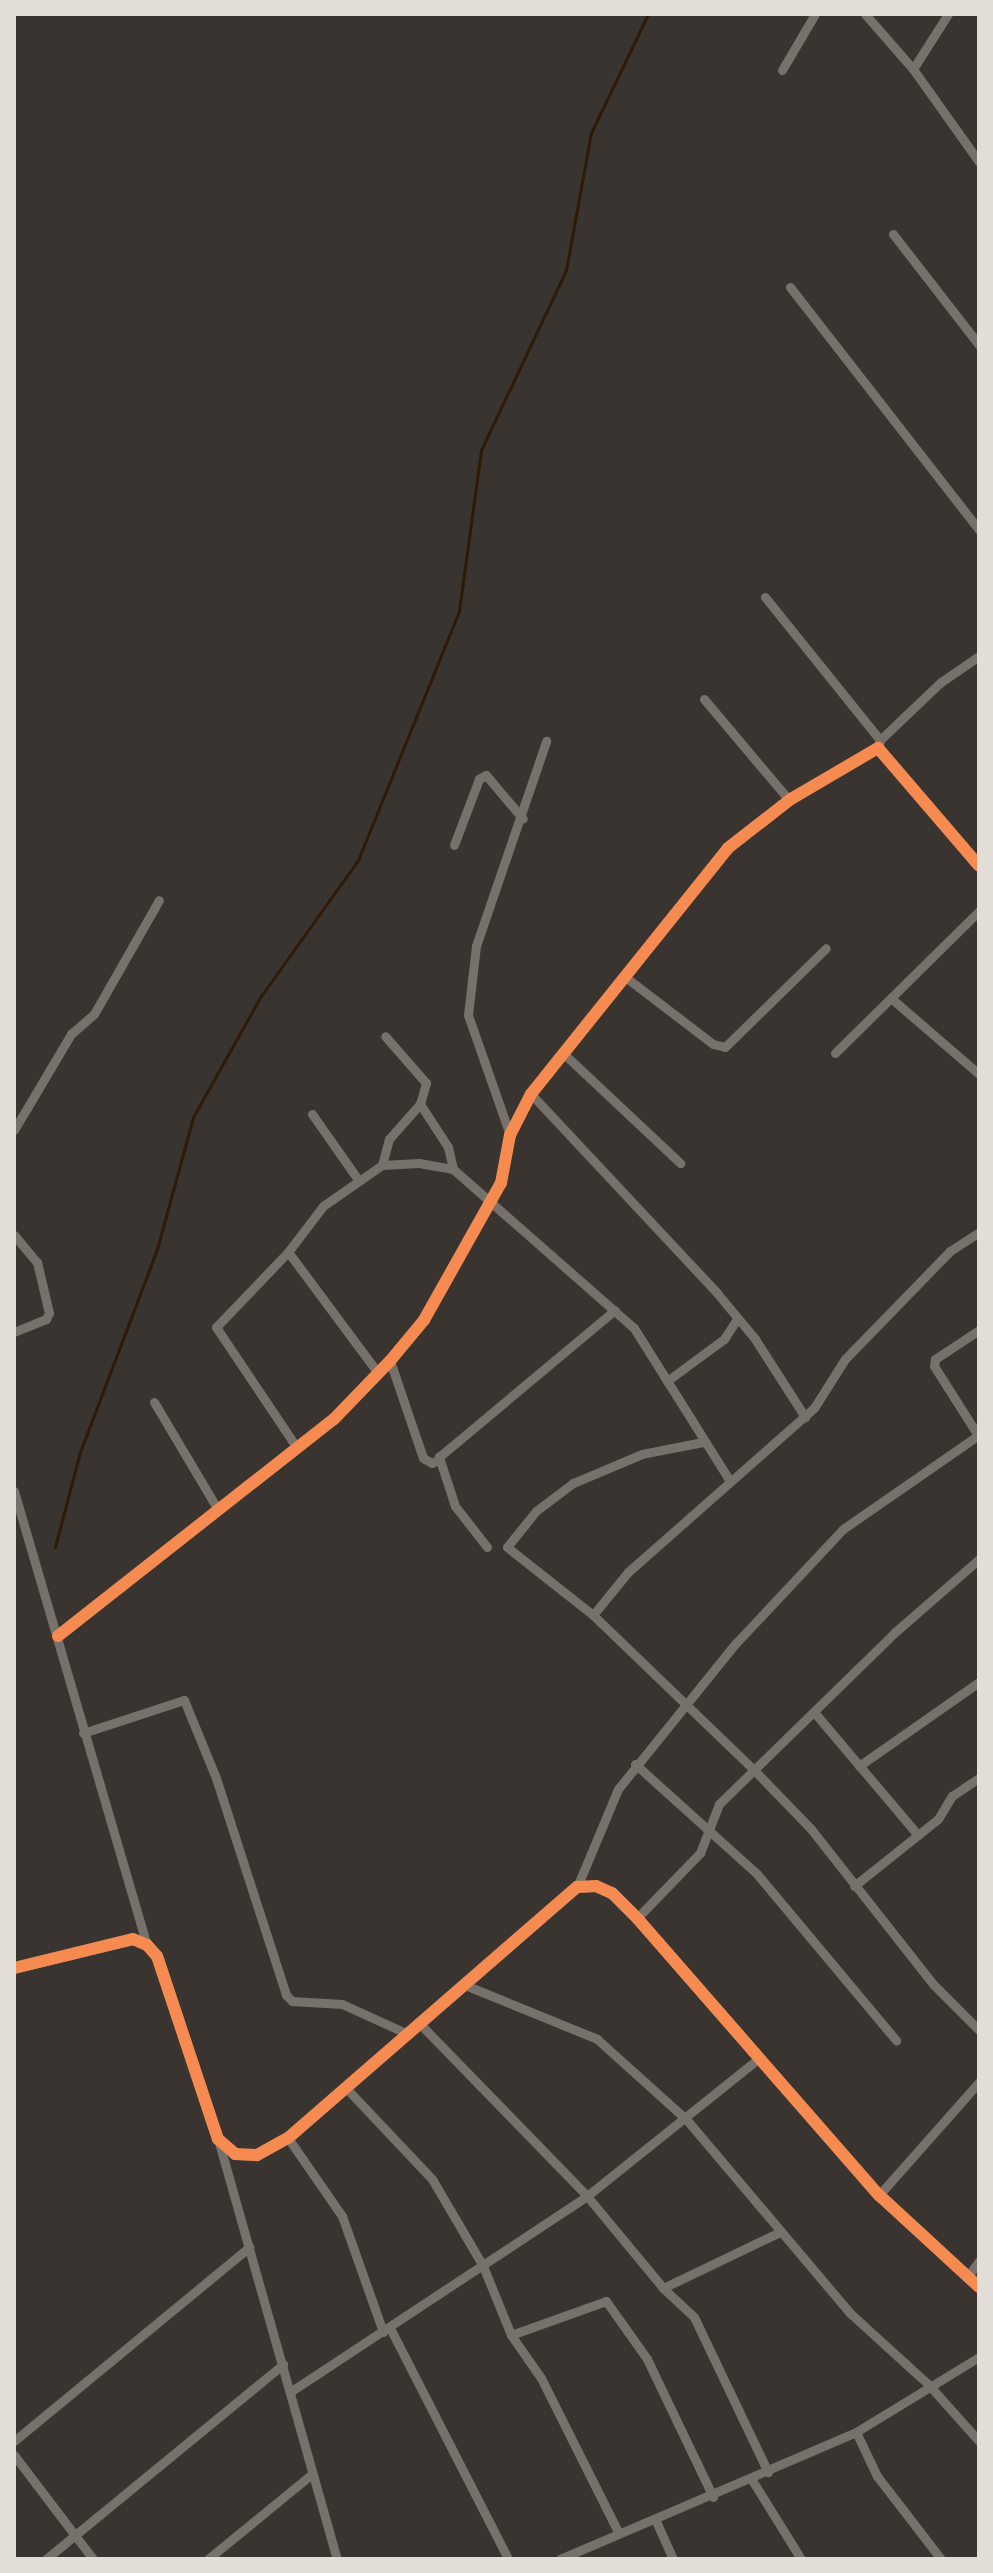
<!DOCTYPE html>
<style>
body{margin:0}
#map{position:relative;width:993px;height:2573px;overflow:hidden;background:#39342f;font-family:Lora,serif}
div>[style]{position:absolute}
.stream>*{height:3px;margin:-1.5px;padding:0 1.5px;transform-origin:1.5px;border-radius:1.5px;background:#2e1a06}
.minor>*{height:9px;margin:-4.5px;padding:0 4.5px;transform-origin:4.5px;border-radius:4.5px;background:#77716c}
.tertiary>*{height:11px;margin:-5.5px;padding:0 5.5px;transform-origin:5.5px;border-radius:5.5px;background:#77716c}
.cycleway>*{height:12px;margin:-6px;padding:0 6px;transform-origin:6px;border-radius:6px;background:#f68b52}
span{translate:-50% -50%;white-space:nowrap;text-align:center;line-height:1.15;-webkit-text-stroke:7px #322921;paint-order:stroke}
.frame{position:absolute;inset:0;border:16px solid #e3ddd7;pointer-events:none}
</style>
<div id="map">
<div class="stream">
<div style="left:55px;top:1547px;width:98px;rotate:-75.3deg"></div>
<div style="left:80px;top:1452px;width:217px;rotate:-69.2deg"></div>
<div style="left:157px;top:1249px;width:137px;rotate:-74.7deg"></div>
<div style="left:193px;top:1117px;width:139px;rotate:-60.7deg"></div>
<div style="left:261px;top:996px;width:167px;rotate:-54.5deg"></div>
<div style="left:358px;top:860px;width:269px;rotate:-67.9deg"></div>
<div style="left:459px;top:611px;width:162px;rotate:-82.2deg"></div>
<div style="left:481px;top:450px;width:199px;rotate:-64.7deg"></div>
<div style="left:566px;top:270px;width:139px;rotate:-79.7deg"></div>
<div style="left:591px;top:133px;width:132px;rotate:-64.4deg"></div>
</div>
<div class="minor">
<div style="left:865px;top:14px;width:73px;rotate:48.9deg"></div>
<div style="left:913px;top:69px;width:114px;rotate:54.6deg"></div>
<div style="left:913px;top:69px;width:65px;rotate:-57.5deg"></div>
<div style="left:782px;top:70px;width:65px;rotate:-59.5deg"></div>
<div style="left:893px;top:234px;width:140px;rotate:52.2deg"></div>
<div style="left:790px;top:287px;width:308px;rotate:52.1deg"></div>
<div style="left:765px;top:597px;width:184px;rotate:51.2deg"></div>
<div style="left:880px;top:740px;width:8px;rotate:104deg"></div>
<div style="left:704px;top:699px;width:132px;rotate:49.9deg"></div>
<div style="left:880px;top:740px;width:84px;rotate:-43.6deg"></div>
<div style="left:941px;top:682px;width:46px;rotate:-34.4deg"></div>
<div style="left:454px;top:845px;width:71px;rotate:-69.3deg"></div>
<div style="left:479px;top:779px;width:8px;rotate:-30deg"></div>
<div style="left:486px;top:775px;width:57px;rotate:49.9deg"></div>
<div style="left:624px;top:976px;width:112px;rotate:37.4deg"></div>
<div style="left:713px;top:1044px;width:12px;rotate:14deg"></div>
<div style="left:725px;top:1047px;width:141px;rotate:-44.4deg"></div>
<div style="left:892px;top:999px;width:115px;rotate:40.8deg"></div>
<div style="left:563px;top:1053px;width:161px;rotate:43.2deg"></div>
<div style="left:835px;top:1053px;width:202px;rotate:-44.6deg"></div>
<div style="left:531px;top:1094px;width:272px;rotate:46.9deg"></div>
<div style="left:717px;top:1293px;width:60px;rotate:50.4deg"></div>
<div style="left:755px;top:1339px;width:93px;rotate:57.3deg"></div>
<div style="left:420px;top:1104px;width:51px;rotate:56.9deg"></div>
<div style="left:448px;top:1147px;width:23px;rotate:77deg"></div>
<div style="left:312px;top:1114px;width:78px;rotate:54.9deg"></div>
<div style="left:14px;top:1130px;width:112px;rotate:-59.3deg"></div>
<div style="left:71px;top:1034px;width:30px;rotate:-41deg"></div>
<div style="left:94px;top:1014px;width:131px;rotate:-60.3deg"></div>
<div style="left:510px;top:1135px;width:127px;rotate:-109.3deg"></div>
<div style="left:468px;top:1015px;width:69px;rotate:-83.4deg"></div>
<div style="left:476px;top:946px;width:217px;rotate:-71.1deg"></div>
<div style="left:382px;top:1165px;width:27px;rotate:-75deg"></div>
<div style="left:389px;top:1139px;width:47px;rotate:-48.5deg"></div>
<div style="left:420px;top:1104px;width:22px;rotate:-74deg"></div>
<div style="left:426px;top:1083px;width:62px;rotate:-131.1deg"></div>
<div style="left:14px;top:1235px;width:35px;rotate:50deg"></div>
<div style="left:37px;top:1262px;width:52px;rotate:76.8deg"></div>
<div style="left:49px;top:1313px;width:7px;rotate:117deg"></div>
<div style="left:46px;top:1319px;width:35px;rotate:158deg"></div>
<div style="left:288px;top:1252px;width:104px;rotate:133.8deg"></div>
<div style="left:216px;top:1327px;width:146px;rotate:56.2deg"></div>
<div style="left:979px;top:1330px;width:53px;rotate:146.6deg"></div>
<div style="left:935px;top:1359px;width:7px;rotate:98deg"></div>
<div style="left:934px;top:1366px;width:84px;rotate:57.6deg"></div>
<div style="left:390px;top:1361px;width:102px;rotate:71.2deg"></div>
<div style="left:423px;top:1458px;width:10px;rotate:29deg"></div>
<div style="left:432px;top:1463px;width:7px;rotate:-27deg"></div>
<div style="left:378px;top:1373px;width:151px;rotate:-126.6deg"></div>
<div style="left:288px;top:1252px;width:58px;rotate:-52.7deg"></div>
<div style="left:323px;top:1206px;width:72px;rotate:-34.8deg"></div>
<div style="left:382px;top:1165px;width:37px;rotate:-3deg"></div>
<div style="left:419px;top:1163px;width:35px;rotate:10deg"></div>
<div style="left:453px;top:1169px;width:241px;rotate:41.3deg"></div>
<div style="left:634px;top:1328px;width:181px;rotate:57.9deg"></div>
<div style="left:667px;top:1381px;width:71px;rotate:-36.4deg"></div>
<div style="left:724px;top:1339px;width:24px;rotate:-57deg"></div>
<div style="left:154px;top:1402px;width:123px;rotate:59.3deg"></div>
<div style="left:703px;top:1442px;width:62px;rotate:168.9deg"></div>
<div style="left:642px;top:1454px;width:75px;rotate:157.2deg"></div>
<div style="left:573px;top:1483px;width:46px;rotate:142.9deg"></div>
<div style="left:536px;top:1511px;width:46px;rotate:128.9deg"></div>
<div style="left:507px;top:1547px;width:110px;rotate:38.3deg"></div>
<div style="left:593px;top:1615px;width:223px;rotate:43.9deg"></div>
<div style="left:754px;top:1770px;width:82px;rotate:46deg"></div>
<div style="left:811px;top:1829px;width:197px;rotate:51.8deg"></div>
<div style="left:933px;top:1984px;width:65px;rotate:45deg"></div>
<div style="left:14px;top:1491px;width:473px;rotate:73.7deg"></div>
<div style="left:487px;top:1547px;width:52px;rotate:-128deg"></div>
<div style="left:455px;top:1506px;width:52px;rotate:-108.1deg"></div>
<div style="left:439px;top:1457px;width:229px;rotate:-39.9deg"></div>
<div style="left:593px;top:1615px;width:55px;rotate:-50.9deg"></div>
<div style="left:628px;top:1572px;width:248px;rotate:-41.4deg"></div>
<div style="left:814px;top:1408px;width:58px;rotate:-57.7deg"></div>
<div style="left:845px;top:1359px;width:151px;rotate:-45.8deg"></div>
<div style="left:950px;top:1251px;width:35px;rotate:-33deg"></div>
<div style="left:58px;top:1636px;width:351px;rotate:-38.2deg"></div>
<div style="left:334px;top:1419px;width:81px;rotate:-46deg"></div>
<div style="left:390px;top:1361px;width:53px;rotate:-50.3deg"></div>
<div style="left:424px;top:1320px;width:157px;rotate:-60.7deg"></div>
<div style="left:501px;top:1183px;width:49px;rotate:-79.4deg"></div>
<div style="left:510px;top:1135px;width:46px;rotate:-62.9deg"></div>
<div style="left:531px;top:1094px;width:315px;rotate:-51.3deg"></div>
<div style="left:728px;top:848px;width:80px;rotate:-37.9deg"></div>
<div style="left:791px;top:799px;width:101px;rotate:-30.4deg"></div>
<div style="left:878px;top:748px;width:155px;rotate:49.4deg"></div>
<div style="left:814px;top:1712px;width:161px;rotate:49.8deg"></div>
<div style="left:83px;top:1733px;width:106px;rotate:-18.1deg"></div>
<div style="left:184px;top:1700px;width:84px;rotate:67.7deg"></div>
<div style="left:216px;top:1778px;width:228px;rotate:72.1deg"></div>
<div style="left:286px;top:1995px;width:8px;rotate:45deg"></div>
<div style="left:292px;top:2001px;width:50px;rotate:3.4deg"></div>
<div style="left:342px;top:2004px;width:72px;rotate:24.4deg"></div>
<div style="left:635px;top:1764px;width:164px;rotate:42deg"></div>
<div style="left:757px;top:1874px;width:217px;rotate:50.1deg"></div>
<div style="left:859px;top:1766px;width:146px;rotate:-35deg"></div>
<div style="left:854px;top:1886px;width:107px;rotate:-38.6deg"></div>
<div style="left:938px;top:1819px;width:27px;rotate:-59deg"></div>
<div style="left:952px;top:1796px;width:32px;rotate:-34deg"></div>
<div style="left:577px;top:1887px;width:106px;rotate:-67.3deg"></div>
<div style="left:618px;top:1789px;width:188px;rotate:-51.1deg"></div>
<div style="left:736px;top:1643px;width:156px;rotate:-46.8deg"></div>
<div style="left:843px;top:1529px;width:165px;rotate:-34.7deg"></div>
<div style="left:637px;top:1918px;width:91px;rotate:-45.9deg"></div>
<div style="left:700px;top:1853px;width:53px;rotate:-68.8deg"></div>
<div style="left:719px;top:1804px;width:245px;rotate:-44.3deg"></div>
<div style="left:894px;top:1633px;width:113px;rotate:-41deg"></div>
<div style="left:465px;top:1985px;width:143px;rotate:22.2deg"></div>
<div style="left:597px;top:2039px;width:120px;rotate:42deg"></div>
<div style="left:686px;top:2119px;width:255px;rotate:49.8deg"></div>
<div style="left:851px;top:2314px;width:104px;rotate:42.3deg"></div>
<div style="left:928px;top:2384px;width:76px;rotate:48.2deg"></div>
<div style="left:420px;top:2024px;width:240px;rotate:45.8deg"></div>
<div style="left:587px;top:2196px;width:119px;rotate:50.4deg"></div>
<div style="left:663px;top:2288px;width:42px;rotate:43.1deg"></div>
<div style="left:694px;top:2317px;width:172px;rotate:64.5deg"></div>
<div style="left:346px;top:2088px;width:125px;rotate:46.6deg"></div>
<div style="left:432px;top:2179px;width:101px;rotate:59.6deg"></div>
<div style="left:483px;top:2266px;width:74px;rotate:67.9deg"></div>
<div style="left:511px;top:2335px;width:52px;rotate:55.1deg"></div>
<div style="left:541px;top:2378px;width:174px;rotate:63.4deg"></div>
<div style="left:288px;top:2138px;width:95px;rotate:55.3deg"></div>
<div style="left:342px;top:2216px;width:123px;rotate:70.5deg"></div>
<div style="left:218px;top:2139px;width:437px;rotate:74.2deg"></div>
<div style="left:879px;top:2195px;width:151px;rotate:-48.5deg"></div>
<div style="left:968px;top:2276px;width:19px;rotate:-54deg"></div>
<div style="left:663px;top:2288px;width:127px;rotate:-25.6deg"></div>
<div style="left:390px;top:2328px;width:259px;rotate:62.9deg"></div>
<div style="left:511px;top:2335px;width:101px;rotate:-19.7deg"></div>
<div style="left:606px;top:2301px;width:71px;rotate:54.7deg"></div>
<div style="left:647px;top:2359px;width:153px;rotate:64.4deg"></div>
<div style="left:290px;top:2392px;width:356px;rotate:-33.4deg"></div>
<div style="left:587px;top:2196px;width:221px;rotate:-38.7deg"></div>
<div style="left:856px;top:2432px;width:49px;rotate:64.5deg"></div>
<div style="left:877px;top:2476px;width:105px;rotate:52.4deg"></div>
<div style="left:14px;top:2441px;width:305px;rotate:-39.5deg"></div>
<div style="left:14px;top:2455px;width:131px;rotate:52.8deg"></div>
<div style="left:752px;top:2480px;width:93px;rotate:58.2deg"></div>
<div style="left:655px;top:2519px;width:44px;rotate:65.8deg"></div>
<div style="left:46px;top:2559px;width:307px;rotate:-39.4deg"></div>
<div style="left:208px;top:2559px;width:134px;rotate:-39.3deg"></div>
<div style="left:560px;top:2559px;width:322px;rotate:-23.2deg"></div>
<div style="left:856px;top:2432px;width:144px;rotate:-31.4deg"></div>
</div>
<div class="tertiary">
<div style="left:14px;top:1968px;width:122px;rotate:-13.7deg"></div>
<div style="left:133px;top:1939px;width:15px;rotate:23deg"></div>
<div style="left:147px;top:1945px;width:15px;rotate:48deg"></div>
<div style="left:157px;top:1956px;width:193px;rotate:71.6deg"></div>
<div style="left:218px;top:2139px;width:23px;rotate:41deg"></div>
<div style="left:235px;top:2154px;width:22px;rotate:3deg"></div>
<div style="left:257px;top:2155px;width:35px;rotate:-29deg"></div>
<div style="left:288px;top:2138px;width:383px;rotate:-41deg"></div>
<div style="left:577px;top:1887px;width:19px;rotate:-3deg"></div>
<div style="left:596px;top:1886px;width:17px;rotate:24deg"></div>
<div style="left:612px;top:1893px;width:35px;rotate:45deg"></div>
<div style="left:637px;top:1918px;width:368px;rotate:48.9deg"></div>
<div style="left:879px;top:2195px;width:136px;rotate:42.6deg"></div>
</div>
<div class="cycleway">
<div style="left:58px;top:1636px;width:351px;rotate:-38.2deg"></div>
<div style="left:334px;top:1419px;width:81px;rotate:-46deg"></div>
<div style="left:390px;top:1361px;width:53px;rotate:-50.3deg"></div>
<div style="left:424px;top:1320px;width:157px;rotate:-60.7deg"></div>
<div style="left:501px;top:1183px;width:49px;rotate:-79.4deg"></div>
<div style="left:510px;top:1135px;width:46px;rotate:-62.9deg"></div>
<div style="left:531px;top:1094px;width:315px;rotate:-51.3deg"></div>
<div style="left:728px;top:848px;width:80px;rotate:-37.9deg"></div>
<div style="left:791px;top:799px;width:101px;rotate:-30.4deg"></div>
<div style="left:878px;top:748px;width:155px;rotate:49.4deg"></div>
<div style="left:14px;top:1968px;width:122px;rotate:-13.7deg"></div>
<div style="left:133px;top:1939px;width:15px;rotate:23deg"></div>
<div style="left:147px;top:1945px;width:15px;rotate:48deg"></div>
<div style="left:157px;top:1956px;width:193px;rotate:71.6deg"></div>
<div style="left:218px;top:2139px;width:23px;rotate:41deg"></div>
<div style="left:235px;top:2154px;width:22px;rotate:3deg"></div>
<div style="left:257px;top:2155px;width:35px;rotate:-29deg"></div>
<div style="left:288px;top:2138px;width:383px;rotate:-41deg"></div>
<div style="left:577px;top:1887px;width:19px;rotate:-3deg"></div>
<div style="left:596px;top:1886px;width:17px;rotate:24deg"></div>
<div style="left:612px;top:1893px;width:35px;rotate:45deg"></div>
<div style="left:637px;top:1918px;width:368px;rotate:48.9deg"></div>
<div style="left:879px;top:2195px;width:136px;rotate:42.6deg"></div>
</div>
<div class="frame"></div>
</div>
